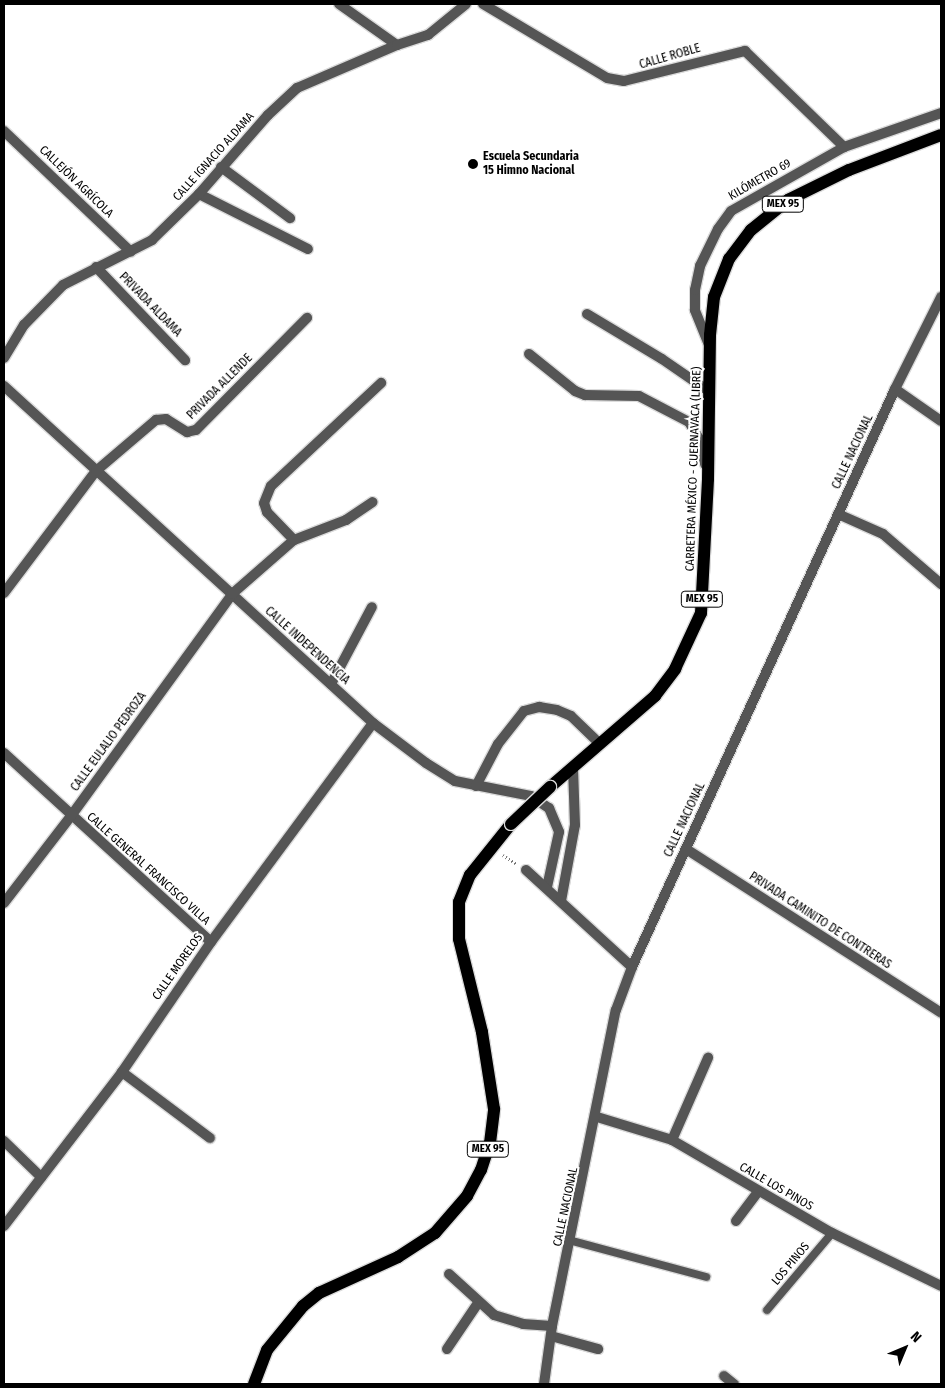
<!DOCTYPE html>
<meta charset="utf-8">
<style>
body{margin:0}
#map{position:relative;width:945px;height:1388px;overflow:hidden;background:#fff;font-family:"Fira Sans Condensed",sans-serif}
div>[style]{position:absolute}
.path>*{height:2.5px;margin-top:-1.25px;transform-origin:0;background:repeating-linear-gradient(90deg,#777 0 1px,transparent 0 3.5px)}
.roads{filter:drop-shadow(1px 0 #dbdbdb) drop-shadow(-1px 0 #dbdbdb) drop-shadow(0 1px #dbdbdb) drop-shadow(0 -1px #dbdbdb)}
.service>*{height:8px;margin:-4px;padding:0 4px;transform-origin:4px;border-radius:4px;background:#555}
.minor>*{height:10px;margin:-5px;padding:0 5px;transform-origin:5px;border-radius:5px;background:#555}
.primary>*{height:12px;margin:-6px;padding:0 6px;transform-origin:6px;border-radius:6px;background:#000}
.bridges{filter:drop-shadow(1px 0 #dbdbdb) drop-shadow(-1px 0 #dbdbdb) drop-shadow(0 1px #dbdbdb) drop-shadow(0 -1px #dbdbdb)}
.primary-bridge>*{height:12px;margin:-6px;padding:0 6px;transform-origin:6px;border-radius:6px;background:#000}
.dots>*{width:14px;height:14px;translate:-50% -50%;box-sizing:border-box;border:2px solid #fff;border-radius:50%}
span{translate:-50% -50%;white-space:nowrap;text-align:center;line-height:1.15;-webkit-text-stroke:4px #fff;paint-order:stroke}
.shield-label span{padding:1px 4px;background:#fff;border:1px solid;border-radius:4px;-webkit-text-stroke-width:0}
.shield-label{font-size:11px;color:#000;font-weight:700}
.street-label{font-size:12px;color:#000}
.poi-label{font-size:12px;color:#000;font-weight:700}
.left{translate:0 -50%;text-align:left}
.frame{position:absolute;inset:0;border:5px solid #000;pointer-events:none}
.north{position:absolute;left:880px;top:1323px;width:50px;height:50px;-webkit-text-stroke:4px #fff;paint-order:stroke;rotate:45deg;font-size:14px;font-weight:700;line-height:20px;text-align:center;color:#000}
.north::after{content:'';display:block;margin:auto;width:18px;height:22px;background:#000;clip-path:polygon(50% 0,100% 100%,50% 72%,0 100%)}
</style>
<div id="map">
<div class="path">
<div style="left:503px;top:855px;width:17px;rotate:33deg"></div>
</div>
<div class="roads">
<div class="service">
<div style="left:572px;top:1241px;width:139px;rotate:15deg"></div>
<div style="left:767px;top:1310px;width:101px;rotate:-49.8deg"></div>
</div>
<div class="minor">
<div style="left:339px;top:4px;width:71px;rotate:35.3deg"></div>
<div style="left:483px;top:4px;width:144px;rotate:30.8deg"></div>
<div style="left:607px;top:78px;width:17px;rotate:10deg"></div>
<div style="left:624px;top:81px;width:125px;rotate:-13.9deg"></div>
<div style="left:745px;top:51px;width:138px;rotate:44.1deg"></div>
<div style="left:4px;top:131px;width:175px;rotate:43.6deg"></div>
<div style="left:221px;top:167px;width:86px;rotate:36.5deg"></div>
<div style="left:199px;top:194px;width:122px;rotate:26.8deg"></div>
<div style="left:96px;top:267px;width:129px;rotate:46.3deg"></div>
<div style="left:587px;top:314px;width:87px;rotate:31deg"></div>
<div style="left:662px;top:359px;width:58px;rotate:34.5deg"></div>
<div style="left:709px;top:345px;width:38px;rotate:-112deg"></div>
<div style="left:695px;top:310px;width:20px;rotate:-90deg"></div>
<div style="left:695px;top:290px;width:25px;rotate:-78deg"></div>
<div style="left:700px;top:266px;width:41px;rotate:-64.1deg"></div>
<div style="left:718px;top:229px;width:22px;rotate:-54deg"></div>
<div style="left:731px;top:211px;width:130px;rotate:-29.5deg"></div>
<div style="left:844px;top:147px;width:103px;rotate:-19.3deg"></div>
<div style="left:529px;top:354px;width:59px;rotate:38.8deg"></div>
<div style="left:575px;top:391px;width:11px;rotate:22deg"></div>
<div style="left:585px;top:395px;width:54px;rotate:1.1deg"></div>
<div style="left:639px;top:396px;width:56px;rotate:27.5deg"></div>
<div style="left:689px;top:422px;width:21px;rotate:59deg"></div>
<div style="left:700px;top:440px;width:25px;rotate:78deg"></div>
<div style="left:4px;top:358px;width:39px;rotate:-59deg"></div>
<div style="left:24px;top:325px;width:56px;rotate:-45.7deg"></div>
<div style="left:63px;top:285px;width:100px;rotate:-26.8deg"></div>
<div style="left:152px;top:240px;width:66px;rotate:-44.4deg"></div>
<div style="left:199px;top:194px;width:105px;rotate:-48.9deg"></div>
<div style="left:268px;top:115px;width:40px;rotate:-43deg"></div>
<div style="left:297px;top:88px;width:109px;rotate:-23.3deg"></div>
<div style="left:397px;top:45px;width:33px;rotate:-18deg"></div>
<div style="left:428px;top:35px;width:49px;rotate:-39.2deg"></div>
<div style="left:4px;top:386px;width:500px;rotate:42.4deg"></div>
<div style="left:373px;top:723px;width:66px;rotate:37deg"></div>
<div style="left:426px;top:763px;width:34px;rotate:32deg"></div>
<div style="left:455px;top:781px;width:77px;rotate:11.2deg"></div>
<div style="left:531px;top:796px;width:22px;rotate:34deg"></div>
<div style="left:549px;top:808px;width:26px;rotate:67deg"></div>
<div style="left:559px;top:832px;width:56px;rotate:102.3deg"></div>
<div style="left:895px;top:389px;width:56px;rotate:34.8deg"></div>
<div style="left:838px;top:514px;width:49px;rotate:24deg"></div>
<div style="left:883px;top:534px;width:77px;rotate:40.8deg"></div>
<div style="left:294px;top:540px;width:39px;rotate:-134deg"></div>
<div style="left:267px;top:512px;width:9px;rotate:-108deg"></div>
<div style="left:264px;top:503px;width:18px;rotate:-68deg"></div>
<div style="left:271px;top:486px;width:151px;rotate:-43.1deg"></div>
<div style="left:4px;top:593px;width:153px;rotate:-53deg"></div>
<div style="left:96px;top:471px;width:79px;rotate:-40.4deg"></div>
<div style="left:156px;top:420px;width:10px;rotate:-6deg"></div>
<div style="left:166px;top:419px;width:25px;rotate:32deg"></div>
<div style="left:187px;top:432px;width:9px;rotate:-13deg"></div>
<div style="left:196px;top:430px;width:158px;rotate:-45.3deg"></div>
<div style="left:331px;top:684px;width:87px;rotate:-62deg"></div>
<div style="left:4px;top:753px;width:280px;rotate:42.4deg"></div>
<div style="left:476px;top:786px;width:47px;rotate:-62.4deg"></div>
<div style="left:498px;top:744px;width:42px;rotate:-51.8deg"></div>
<div style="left:524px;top:711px;width:16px;rotate:-15deg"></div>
<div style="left:539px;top:707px;width:18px;rotate:9deg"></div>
<div style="left:557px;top:710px;width:15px;rotate:23deg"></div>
<div style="left:571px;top:716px;width:37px;rotate:44deg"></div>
<div style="left:686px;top:849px;width:303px;rotate:32.7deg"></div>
<div style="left:526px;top:870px;width:144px;rotate:42.5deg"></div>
<div style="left:561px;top:901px;width:77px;rotate:-79.6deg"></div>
<div style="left:575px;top:825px;width:58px;rotate:-92deg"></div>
<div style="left:4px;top:903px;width:110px;rotate:-52.4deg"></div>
<div style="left:71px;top:816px;width:274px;rotate:-54deg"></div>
<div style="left:232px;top:594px;width:82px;rotate:-41.1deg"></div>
<div style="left:294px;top:540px;width:56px;rotate:-21deg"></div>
<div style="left:346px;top:520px;width:32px;rotate:-34deg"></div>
<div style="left:122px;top:1072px;width:110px;rotate:36.9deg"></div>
<div style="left:597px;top:1117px;width:78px;rotate:17deg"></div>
<div style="left:672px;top:1140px;width:185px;rotate:30.2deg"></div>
<div style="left:832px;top:1233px;width:121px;rotate:25.9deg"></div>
<div style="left:672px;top:1140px;width:90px;rotate:-66.3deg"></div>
<div style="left:4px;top:1141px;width:52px;rotate:44.2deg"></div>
<div style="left:736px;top:1221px;width:36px;rotate:-53deg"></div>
<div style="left:4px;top:1226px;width:194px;rotate:-52.5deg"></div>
<div style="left:122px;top:1072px;width:158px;rotate:-55.6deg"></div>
<div style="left:211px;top:942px;width:272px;rotate:-53.5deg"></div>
<div style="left:449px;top:1274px;width:61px;rotate:42.3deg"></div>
<div style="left:494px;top:1315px;width:30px;rotate:17deg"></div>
<div style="left:523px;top:1324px;width:29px;rotate:4deg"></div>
<div style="left:551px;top:1336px;width:49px;rotate:15.5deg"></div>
<div style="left:447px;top:1349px;width:55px;rotate:-56deg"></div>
<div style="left:724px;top:1376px;width:13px;rotate:39deg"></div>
<div style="left:544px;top:1384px;width:59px;rotate:-82.1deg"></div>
<div style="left:552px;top:1326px;width:322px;rotate:-78.6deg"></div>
<div style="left:616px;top:1010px;width:46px;rotate:-69.6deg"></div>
<div style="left:632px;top:967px;width:635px;rotate:-65.53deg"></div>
<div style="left:895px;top:389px;width:103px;rotate:-63.4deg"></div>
</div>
<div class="primary">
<div style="left:550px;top:787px;width:139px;rotate:-40.9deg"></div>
<div style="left:655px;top:696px;width:34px;rotate:-53deg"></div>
<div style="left:675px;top:669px;width:62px;rotate:-65.1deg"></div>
<div style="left:701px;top:613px;width:134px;rotate:-87deg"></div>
<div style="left:708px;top:479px;width:144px;rotate:-89.2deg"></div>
<div style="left:710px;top:335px;width:38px;rotate:-84deg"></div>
<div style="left:714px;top:297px;width:41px;rotate:-68.5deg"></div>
<div style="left:729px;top:259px;width:36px;rotate:-53deg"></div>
<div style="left:751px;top:230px;width:48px;rotate:-39deg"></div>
<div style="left:788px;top:200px;width:68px;rotate:-26.2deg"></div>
<div style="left:849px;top:170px;width:98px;rotate:-20.8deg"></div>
<div style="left:254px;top:1384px;width:36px;rotate:-69deg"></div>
<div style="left:267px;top:1350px;width:57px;rotate:-50.7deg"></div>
<div style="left:303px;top:1306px;width:21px;rotate:-39deg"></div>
<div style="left:319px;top:1293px;width:87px;rotate:-24.5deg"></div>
<div style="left:398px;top:1257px;width:44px;rotate:-33deg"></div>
<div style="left:435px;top:1233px;width:49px;rotate:-49.1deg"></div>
<div style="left:467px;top:1196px;width:30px;rotate:-62deg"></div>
<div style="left:481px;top:1170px;width:28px;rotate:-72deg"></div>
<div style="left:490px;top:1143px;width:34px;rotate:-83deg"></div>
<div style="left:494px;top:1109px;width:78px;rotate:-98.9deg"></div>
<div style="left:482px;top:1032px;width:96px;rotate:-103.9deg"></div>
<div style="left:459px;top:939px;width:37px;rotate:-90deg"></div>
<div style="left:459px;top:902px;width:29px;rotate:-68deg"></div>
<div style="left:470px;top:875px;width:65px;rotate:-51.2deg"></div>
</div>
</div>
<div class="bridges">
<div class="primary-bridge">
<div style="left:511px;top:824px;width:54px;rotate:-43.5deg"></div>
</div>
</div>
<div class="dots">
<div style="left:473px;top:164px;background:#000"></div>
</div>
<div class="shield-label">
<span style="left:783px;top:204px">MEX 95</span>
<span style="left:702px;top:599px">MEX 95</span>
<span style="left:488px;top:1149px">MEX 95</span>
</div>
<div class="street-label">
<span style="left:670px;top:57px;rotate:-16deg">CALLE ROBLE</span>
<span style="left:214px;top:157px;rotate:-48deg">CALLE IGNACIO ALDAMA</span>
<span style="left:760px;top:180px;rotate:-30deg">KILÓMETRO 69</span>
<span style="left:76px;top:182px;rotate:44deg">CALLEJÓN AGRÍCOLA</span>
<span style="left:150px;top:305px;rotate:46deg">PRIVADA ALDAMA</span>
<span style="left:220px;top:387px;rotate:-45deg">PRIVADA ALLENDE</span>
<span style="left:853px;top:452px;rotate:-65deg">CALLE NACIONAL</span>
<span style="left:694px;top:469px;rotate:-88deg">CARRETERA MÉXICO - CUERNAVACA (LIBRE)</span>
<span style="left:307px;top:646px;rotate:42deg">CALLE INDEPENDENCIA</span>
<span style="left:109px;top:742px;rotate:-54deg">CALLE EULALIO PEDROZA</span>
<span style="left:685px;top:820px;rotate:-65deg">CALLE NACIONAL</span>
<span style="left:148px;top:869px;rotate:42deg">CALLE GENERAL FRANCISCO VILLA</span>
<span style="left:820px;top:921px;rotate:33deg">PRIVADA CAMINITO DE CONTRERAS</span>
<span style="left:178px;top:967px;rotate:-55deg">CALLE MORELOS</span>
<span style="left:776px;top:1187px;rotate:30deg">CALLE LOS PINOS</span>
<span style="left:566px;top:1207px;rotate:-78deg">CALLE NACIONAL</span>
<span style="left:791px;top:1264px;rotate:-50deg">LOS PINOS</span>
</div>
<div class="poi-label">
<span class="left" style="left:483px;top:164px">Escuela Secundaria<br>15 Himno Nacional</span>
</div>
<div class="frame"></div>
<div class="north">N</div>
</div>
